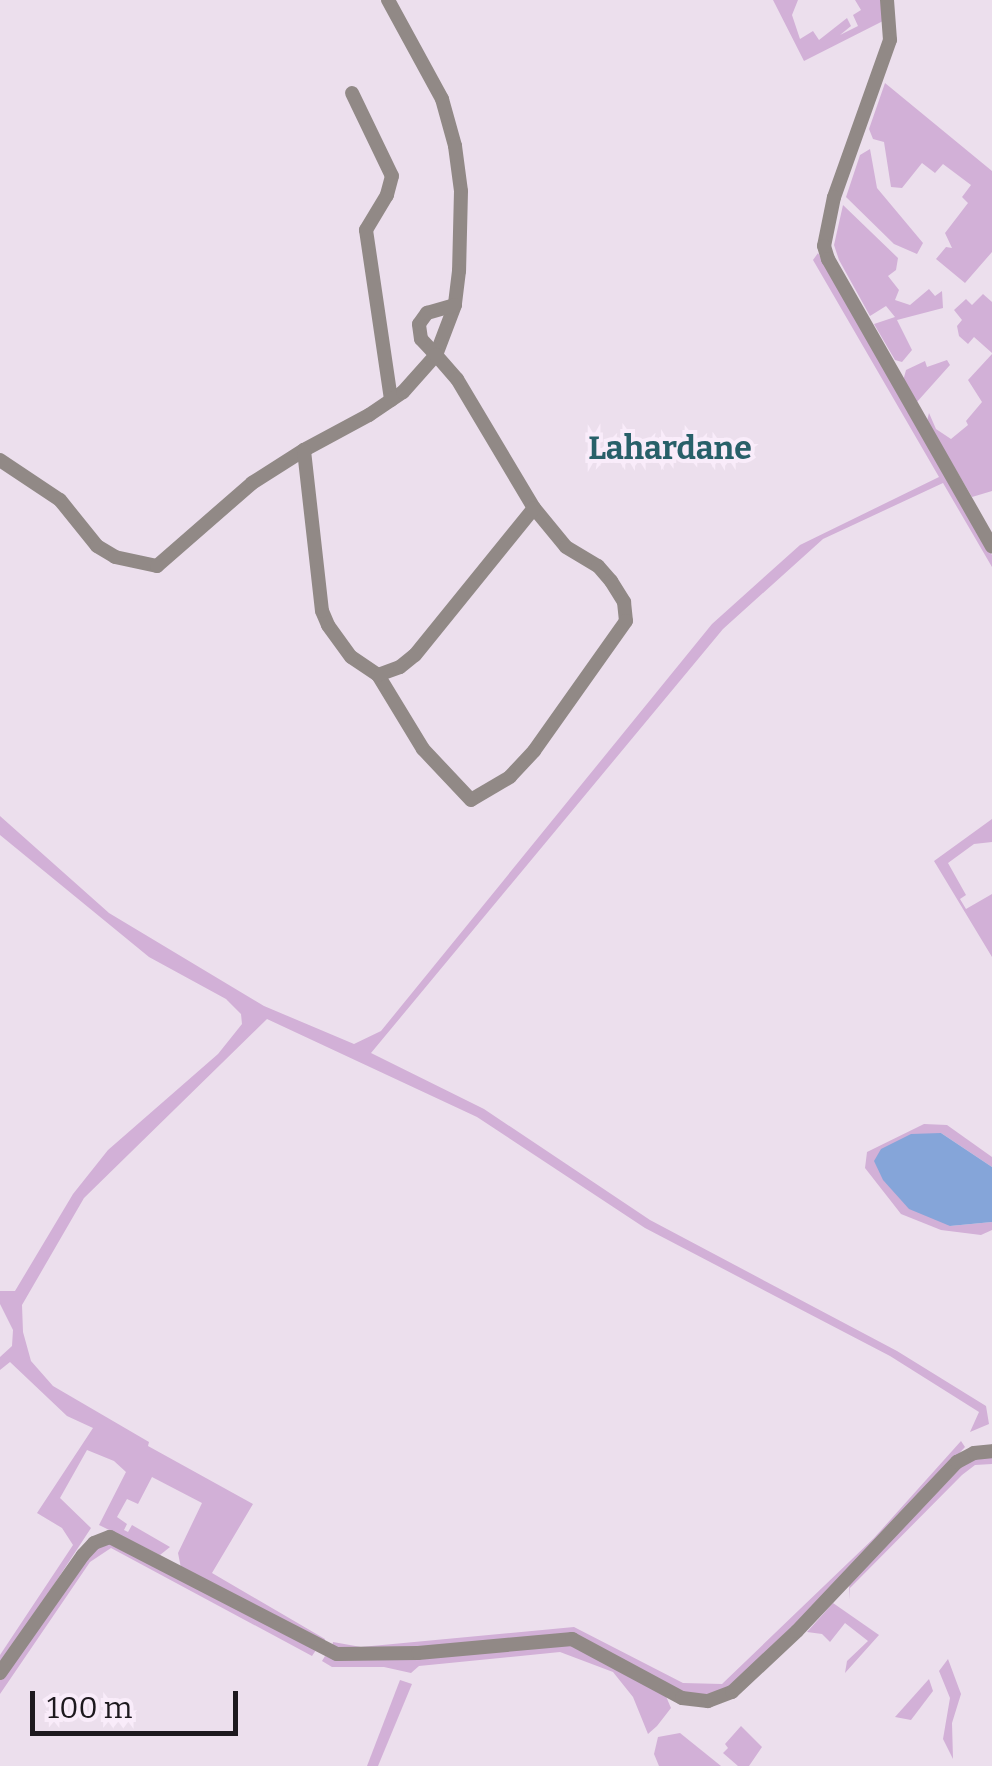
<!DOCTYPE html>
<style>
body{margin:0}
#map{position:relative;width:992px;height:1766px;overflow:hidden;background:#ecdfed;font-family:Bitter,serif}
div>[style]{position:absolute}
.green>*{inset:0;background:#d2b0d7}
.water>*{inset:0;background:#85a5d9}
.street>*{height:14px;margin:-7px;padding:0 7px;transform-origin:7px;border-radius:7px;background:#918986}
span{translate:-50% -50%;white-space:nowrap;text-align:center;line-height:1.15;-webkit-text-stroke:8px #f9ecfa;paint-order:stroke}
.quarter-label{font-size:32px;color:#286069;font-weight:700}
.scale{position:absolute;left:30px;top:1691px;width:208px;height:45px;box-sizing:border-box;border:5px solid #1d191e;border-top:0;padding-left:12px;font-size:30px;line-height:35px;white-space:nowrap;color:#1d191e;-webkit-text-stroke:8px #f9ecfa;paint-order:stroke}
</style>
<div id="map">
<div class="green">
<div style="clip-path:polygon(773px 0,798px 0,792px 15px,800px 39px,813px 31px,819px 40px,847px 18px,851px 26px,840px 35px,858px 26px,853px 15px,861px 10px,855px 0,881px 0,883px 21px,804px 61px)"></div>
<div style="clip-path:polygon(885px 83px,992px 171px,992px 252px,965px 283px,936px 259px,946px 247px,952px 248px,945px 233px,968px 203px,962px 197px,971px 185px,943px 164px,935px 173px,922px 163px,902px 188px,891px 187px,884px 142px,873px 139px,869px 129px)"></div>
<div style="clip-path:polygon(870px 149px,877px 188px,923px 243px,917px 254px,894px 244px,846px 197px,860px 155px)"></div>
<div style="clip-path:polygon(843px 205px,898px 258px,896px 270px,888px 276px,899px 290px,895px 300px,910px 305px,929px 289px,935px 296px,942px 291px,943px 308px,897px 320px,912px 350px,902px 362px,895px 360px,874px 324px,895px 317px,886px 306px,870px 316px,839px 260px,834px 245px)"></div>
<div style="clip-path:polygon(818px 253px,992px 555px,992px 567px,943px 483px,823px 539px,723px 629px,371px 1053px,484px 1109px,650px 1220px,897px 1351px,986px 1406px,989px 1424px,970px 1432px,979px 1412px,890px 1356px,645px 1228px,477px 1117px,267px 1019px,84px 1198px,22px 1305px,23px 1332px,31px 1361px,53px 1386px,149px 1442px,148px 1446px,253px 1504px,212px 1573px,325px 1639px,324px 1644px,181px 1568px,178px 1553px,202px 1503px,152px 1477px,138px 1504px,127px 1499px,117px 1517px,127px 1524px,124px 1530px,128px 1532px,132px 1525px,170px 1547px,160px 1555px,99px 1525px,126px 1472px,114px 1461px,87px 1450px,60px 1498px,91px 1528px,0 1667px,0 1655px,73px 1545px,62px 1528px,37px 1513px,93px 1428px,67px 1416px,10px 1362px,0 1370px,0 1357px,12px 1346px,13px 1330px,0 1304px,0 1291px,15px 1291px,73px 1194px,108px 1150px,218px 1054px,242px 1024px,241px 1014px,226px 999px,149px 957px,0 835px,0 816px,109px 913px,264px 1006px,354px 1044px,381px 1031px,712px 624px,800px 545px,939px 477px,813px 260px)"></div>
<div style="clip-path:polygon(983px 294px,992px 302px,992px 353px,974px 337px,968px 344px,959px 336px,957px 326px,962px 320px,954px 310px,966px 299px,972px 305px)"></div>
<div style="clip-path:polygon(992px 354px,992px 491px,972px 497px,927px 421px,929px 413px,936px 429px,951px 439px,968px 425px,966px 421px,982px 402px,968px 380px)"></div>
<div style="clip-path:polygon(947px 360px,950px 365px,916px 403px,903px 381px,906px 370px,925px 361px,927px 367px)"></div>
<div style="clip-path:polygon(992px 819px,992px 842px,974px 844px,948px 863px,966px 895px,960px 899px,966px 909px,992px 894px,992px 957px,934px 861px)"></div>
<div style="clip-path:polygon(924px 1124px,947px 1125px,992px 1157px,992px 1167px,941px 1133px,950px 1226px,992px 1222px,992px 1230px,981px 1235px,941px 1230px,901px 1214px,865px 1168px,867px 1152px)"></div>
<div style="clip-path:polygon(961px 1441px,965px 1447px,876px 1543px,734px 1684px,710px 1696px,683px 1693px,573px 1634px,358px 1653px,332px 1647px,333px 1642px,361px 1647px,574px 1627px,683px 1683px,722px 1684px,874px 1538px)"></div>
<div style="clip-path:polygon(992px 1457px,992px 1464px,975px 1465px,962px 1475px,850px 1588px,850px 1600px,849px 1583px,969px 1459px)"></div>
<div style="clip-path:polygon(113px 1542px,316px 1650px,312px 1656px,111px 1548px,90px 1562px,0 1694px,0 1680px,84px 1558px,94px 1548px)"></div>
<div style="clip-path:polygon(833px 1603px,879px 1635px,845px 1673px,847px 1661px,868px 1641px,845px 1623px,830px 1642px,822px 1634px,807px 1632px)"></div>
<div style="clip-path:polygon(571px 1643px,665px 1694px,671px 1708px,657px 1726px,648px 1734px,633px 1697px,613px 1672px,560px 1652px,419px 1666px,411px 1673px,384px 1667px,332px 1667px,322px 1661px,325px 1656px,338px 1660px)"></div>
<div style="clip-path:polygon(948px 1659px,961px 1694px,952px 1723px,953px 1759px,943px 1739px,950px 1698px,939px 1671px)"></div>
<div style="clip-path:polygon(929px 1679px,933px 1691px,911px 1720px,895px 1717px)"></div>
<div style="clip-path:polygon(400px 1680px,412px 1684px,378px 1766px,367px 1766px)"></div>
<div style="clip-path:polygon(741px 1726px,762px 1747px,749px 1766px,738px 1766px,723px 1753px,728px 1748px,725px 1744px)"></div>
<div style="clip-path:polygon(680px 1733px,721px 1766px,659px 1766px,654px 1754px,658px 1737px)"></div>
</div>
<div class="water">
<div style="clip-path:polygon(941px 1133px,992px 1167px,992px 1222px,950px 1226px,909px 1209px,883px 1180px,874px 1161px,881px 1149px,911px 1134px)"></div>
</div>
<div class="street">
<div style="left:388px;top:0;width:113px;rotate:61.4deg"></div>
<div style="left:442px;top:99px;width:49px;rotate:74.5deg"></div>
<div style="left:455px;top:146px;width:45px;rotate:82.4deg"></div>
<div style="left:461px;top:191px;width:80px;rotate:91.4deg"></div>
<div style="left:459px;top:271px;width:34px;rotate:97deg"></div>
<div style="left:455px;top:305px;width:53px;rotate:110.8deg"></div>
<div style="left:436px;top:355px;width:22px;rotate:-133deg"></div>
<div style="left:421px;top:339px;width:15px;rotate:-98deg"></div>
<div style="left:419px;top:324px;width:14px;rotate:-54deg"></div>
<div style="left:427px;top:313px;width:29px;rotate:-16deg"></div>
<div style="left:887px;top:0;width:40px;rotate:85.7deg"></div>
<div style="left:890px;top:40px;width:167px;rotate:109.6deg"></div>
<div style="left:834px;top:197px;width:50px;rotate:101.5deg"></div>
<div style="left:824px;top:246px;width:14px;rotate:73deg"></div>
<div style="left:828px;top:259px;width:331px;rotate:60.3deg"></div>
<div style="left:352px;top:93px;width:92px;rotate:64.3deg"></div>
<div style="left:392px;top:176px;width:20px;rotate:105deg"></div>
<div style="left:387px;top:195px;width:41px;rotate:121deg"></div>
<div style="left:366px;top:230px;width:172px;rotate:81.6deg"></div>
<div style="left:0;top:460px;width:72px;rotate:33.7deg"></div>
<div style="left:60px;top:500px;width:59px;rotate:51.2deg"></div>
<div style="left:97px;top:546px;width:21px;rotate:31deg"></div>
<div style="left:115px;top:557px;width:43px;rotate:12.1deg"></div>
<div style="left:157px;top:566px;width:126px;rotate:-41.1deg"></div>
<div style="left:252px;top:483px;width:62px;rotate:-32.4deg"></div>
<div style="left:304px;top:450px;width:74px;rotate:-28.3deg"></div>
<div style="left:369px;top:415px;width:41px;rotate:-34.1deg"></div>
<div style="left:403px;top:392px;width:50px;rotate:-48.3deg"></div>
<div style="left:436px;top:355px;width:32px;rotate:49deg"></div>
<div style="left:457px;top:379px;width:150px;rotate:59.2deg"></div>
<div style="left:534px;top:508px;width:50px;rotate:50.6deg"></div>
<div style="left:566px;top:547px;width:37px;rotate:31deg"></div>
<div style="left:598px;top:566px;width:20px;rotate:49deg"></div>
<div style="left:611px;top:581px;width:25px;rotate:58deg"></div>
<div style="left:624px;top:602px;width:19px;rotate:84deg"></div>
<div style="left:626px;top:621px;width:159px;rotate:125.3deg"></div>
<div style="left:534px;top:751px;width:35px;rotate:133deg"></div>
<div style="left:510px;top:777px;width:45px;rotate:149.5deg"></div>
<div style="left:471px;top:800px;width:70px;rotate:-133.3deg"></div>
<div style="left:423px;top:749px;width:87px;rotate:-121.3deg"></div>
<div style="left:378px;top:675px;width:32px;rotate:-146deg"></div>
<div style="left:351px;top:657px;width:39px;rotate:-126deg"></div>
<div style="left:328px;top:625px;width:15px;rotate:-113deg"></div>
<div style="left:322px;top:611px;width:162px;rotate:-96.4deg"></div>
<div style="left:378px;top:675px;width:23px;rotate:-20deg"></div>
<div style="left:400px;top:667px;width:19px;rotate:-39deg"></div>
<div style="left:415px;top:655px;width:189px;rotate:-51deg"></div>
<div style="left:0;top:1673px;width:144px;rotate:-54.9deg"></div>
<div style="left:83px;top:1555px;width:16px;rotate:-47deg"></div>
<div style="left:94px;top:1543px;width:17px;rotate:-21deg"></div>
<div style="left:110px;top:1537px;width:255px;rotate:27.3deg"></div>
<div style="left:337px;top:1654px;width:81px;rotate:-0.7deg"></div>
<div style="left:418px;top:1653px;width:155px;rotate:-5.2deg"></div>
<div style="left:572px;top:1639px;width:125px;rotate:28.2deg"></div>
<div style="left:682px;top:1698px;width:26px;rotate:7deg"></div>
<div style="left:708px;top:1701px;width:26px;rotate:-21deg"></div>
<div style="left:732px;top:1692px;width:89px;rotate:-43.2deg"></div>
<div style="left:797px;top:1631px;width:233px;rotate:-46.6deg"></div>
<div style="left:957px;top:1462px;width:19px;rotate:-28deg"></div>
<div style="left:974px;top:1453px;width:18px;rotate:-6deg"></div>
</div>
<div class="quarter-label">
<span style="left:670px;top:448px">Lahardane</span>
</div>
<div class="scale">100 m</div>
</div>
